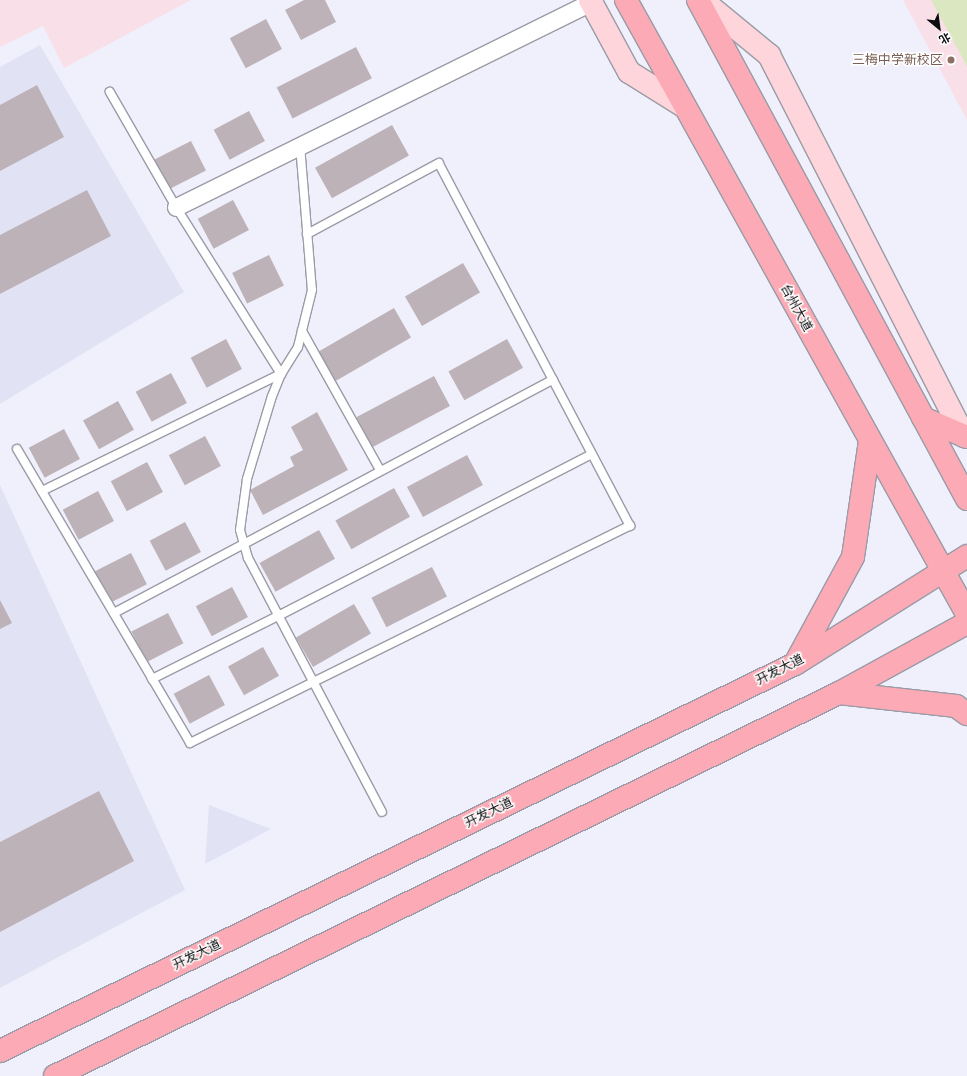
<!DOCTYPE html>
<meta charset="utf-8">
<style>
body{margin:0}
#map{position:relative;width:967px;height:1076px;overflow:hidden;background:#eff0fc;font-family:"Archivo Narrow","Noto Sans SC",sans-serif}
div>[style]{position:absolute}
.built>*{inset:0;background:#e1e3f5}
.education>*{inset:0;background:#f9dfe7}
.green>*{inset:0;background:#dae7c0}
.building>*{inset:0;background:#bdb2b8;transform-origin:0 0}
.roads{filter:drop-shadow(1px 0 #9a9ba6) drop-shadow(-1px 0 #9a9ba6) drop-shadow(0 1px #9a9ba6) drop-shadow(0 -1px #9a9ba6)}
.lane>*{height:8px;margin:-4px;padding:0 4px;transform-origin:4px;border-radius:4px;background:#fff}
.street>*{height:17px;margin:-8.5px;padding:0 8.5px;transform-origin:8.5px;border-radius:8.5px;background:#fff}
.secondary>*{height:22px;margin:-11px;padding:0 11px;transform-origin:11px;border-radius:11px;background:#fed5da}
.primary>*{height:22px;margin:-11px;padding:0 11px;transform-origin:11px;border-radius:11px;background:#fcabb6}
.dots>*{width:11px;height:11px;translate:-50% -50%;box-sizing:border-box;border:2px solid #fff;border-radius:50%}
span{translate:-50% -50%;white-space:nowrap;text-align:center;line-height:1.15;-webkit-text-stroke:3px #fff;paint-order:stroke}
.education-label{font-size:13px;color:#785e54}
.right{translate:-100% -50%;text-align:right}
.street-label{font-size:13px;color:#0c0c10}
.north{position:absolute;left:919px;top:8px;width:40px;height:40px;-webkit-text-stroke:3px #fff;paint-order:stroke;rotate:151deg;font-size:11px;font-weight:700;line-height:16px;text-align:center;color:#0c0c10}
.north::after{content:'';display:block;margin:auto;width:14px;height:18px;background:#0c0c10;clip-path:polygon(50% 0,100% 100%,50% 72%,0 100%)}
</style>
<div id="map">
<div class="built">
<div style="clip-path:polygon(40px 45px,184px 292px,0 404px,0 67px)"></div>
<div style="clip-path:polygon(0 485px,185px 890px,0 988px)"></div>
<div style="clip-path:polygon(209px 805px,271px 829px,205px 864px)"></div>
</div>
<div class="education">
<div style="clip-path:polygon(0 0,191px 0,64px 68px,43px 26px,0 47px)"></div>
<div style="clip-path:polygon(903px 0,967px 0,967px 120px)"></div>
</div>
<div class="green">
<div style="clip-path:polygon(931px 0,967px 0,967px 66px)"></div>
</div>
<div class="building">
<div style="clip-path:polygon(304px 0,325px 0,336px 22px,301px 40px,285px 10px)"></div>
<div style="left:266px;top:19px;width:34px;height:41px;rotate:62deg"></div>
<div style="left:356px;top:47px;width:35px;height:89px;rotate:63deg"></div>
<div style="clip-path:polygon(37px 85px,64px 137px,0 171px,0 105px)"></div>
<div style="left:249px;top:111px;width:34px;height:40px;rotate:62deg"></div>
<div style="left:392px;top:125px;width:35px;height:88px;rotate:61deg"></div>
<div style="left:191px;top:141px;width:33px;height:41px;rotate:63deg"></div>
<div style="clip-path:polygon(87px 190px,111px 236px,0 294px,0 235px)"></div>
<div style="left:233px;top:200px;width:34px;height:40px;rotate:62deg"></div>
<div style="left:269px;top:255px;width:34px;height:41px;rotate:64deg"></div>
<div style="left:463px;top:263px;width:34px;height:67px;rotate:60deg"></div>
<div style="left:394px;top:308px;width:34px;height:87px;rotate:60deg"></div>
<div style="left:226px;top:339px;width:34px;height:40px;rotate:62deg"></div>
<div style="left:507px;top:339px;width:33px;height:67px;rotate:61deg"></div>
<div style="left:171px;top:373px;width:34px;height:40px;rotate:62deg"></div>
<div style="left:434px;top:376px;width:34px;height:88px;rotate:62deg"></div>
<div style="left:118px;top:401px;width:33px;height:40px;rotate:61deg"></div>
<div style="clip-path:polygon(317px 412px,348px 470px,263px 515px,250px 490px,294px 466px,290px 457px,303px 450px,291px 427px)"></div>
<div style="left:64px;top:429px;width:34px;height:40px;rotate:62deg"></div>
<div style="left:205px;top:436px;width:34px;height:41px;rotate:62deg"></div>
<div style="left:467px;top:455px;width:34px;height:68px;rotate:62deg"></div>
<div style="left:147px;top:462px;width:34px;height:41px;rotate:62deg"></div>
<div style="left:394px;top:488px;width:33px;height:67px;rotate:61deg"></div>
<div style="left:98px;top:491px;width:34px;height:40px;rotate:62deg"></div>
<div style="left:185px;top:522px;width:34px;height:40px;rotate:62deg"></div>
<div style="left:319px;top:530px;width:33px;height:68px;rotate:61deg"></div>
<div style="left:131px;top:553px;width:35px;height:41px;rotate:63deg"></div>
<div style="left:432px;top:567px;width:33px;height:68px;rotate:63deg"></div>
<div style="left:232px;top:587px;width:34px;height:41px;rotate:62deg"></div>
<div style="clip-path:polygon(0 600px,12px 623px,0 629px)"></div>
<div style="left:354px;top:604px;width:34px;height:67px;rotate:60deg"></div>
<div style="left:168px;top:613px;width:34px;height:41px;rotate:63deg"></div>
<div style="left:263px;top:647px;width:33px;height:40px;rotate:61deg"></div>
<div style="left:209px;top:675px;width:34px;height:40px;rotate:62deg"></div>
<div style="clip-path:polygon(99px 791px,134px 861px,0 932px,0 842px)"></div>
</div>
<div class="roads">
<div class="lane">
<div style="left:300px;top:145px;width:145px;rotate:85.3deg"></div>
<div style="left:312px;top:290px;width:59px;rotate:103.8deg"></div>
<div style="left:298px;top:347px;width:32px;rotate:122deg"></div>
<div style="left:281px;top:374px;width:24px;rotate:112deg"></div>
<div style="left:272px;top:396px;width:87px;rotate:106.8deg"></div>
<div style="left:247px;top:479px;width:51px;rotate:97.8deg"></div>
<div style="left:240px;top:530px;width:29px;rotate:74deg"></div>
<div style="left:248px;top:558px;width:287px;rotate:62.2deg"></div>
<div style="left:302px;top:331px;width:157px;rotate:60.7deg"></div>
<div style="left:17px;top:449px;width:341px;rotate:59.5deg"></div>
<div style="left:190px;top:743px;width:491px;rotate:-26.3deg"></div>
<div style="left:630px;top:526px;width:410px;rotate:-117.8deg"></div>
<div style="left:439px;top:163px;width:150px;rotate:151.7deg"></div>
<div style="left:42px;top:491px;width:266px;rotate:-26.1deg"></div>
<div style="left:281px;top:374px;width:197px;rotate:-122.2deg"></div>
<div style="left:176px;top:207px;width:133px;rotate:-119.9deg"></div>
<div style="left:114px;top:613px;width:497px;rotate:-28deg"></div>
<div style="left:152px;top:679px;width:141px;rotate:-26.6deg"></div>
<div style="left:278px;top:616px;width:353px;rotate:-27.3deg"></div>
</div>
<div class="street">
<div style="left:176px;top:207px;width:466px;rotate:-26.3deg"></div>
</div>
<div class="secondary">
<div style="left:590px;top:0;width:82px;rotate:61.6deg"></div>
<div style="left:629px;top:72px;width:66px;rotate:32deg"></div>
<div style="left:702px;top:0;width:87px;rotate:39.4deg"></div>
<div style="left:769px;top:55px;width:428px;rotate:62.9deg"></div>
</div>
<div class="primary">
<div style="left:626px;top:0;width:702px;rotate:60.95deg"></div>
<div style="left:698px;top:0;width:567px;rotate:61.67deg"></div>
<div style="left:923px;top:418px;width:48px;rotate:23.4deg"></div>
<div style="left:796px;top:662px;width:119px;rotate:-61.5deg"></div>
<div style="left:853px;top:557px;width:117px;rotate:-81.7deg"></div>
<div style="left:839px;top:693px;width:118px;rotate:6.3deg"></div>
<div style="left:956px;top:706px;width:14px;rotate:36deg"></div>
<div style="left:0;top:1051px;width:884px;rotate:-25.96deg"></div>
<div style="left:795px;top:664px;width:203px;rotate:-32.1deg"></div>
<div style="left:55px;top:1076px;width:873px;rotate:-26.04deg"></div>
<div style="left:839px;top:693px;width:146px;rotate:-28.7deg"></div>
</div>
</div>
<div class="dots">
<div style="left:951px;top:60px;background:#8d6e63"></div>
</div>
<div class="education-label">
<span class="right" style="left:943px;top:60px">三梅中学新校区</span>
</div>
<div class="street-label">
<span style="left:796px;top:308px;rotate:61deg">台州大道</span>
<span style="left:780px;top:670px;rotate:-27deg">开发大道</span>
<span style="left:489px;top:813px;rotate:-26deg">开发大道</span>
<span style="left:197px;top:955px;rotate:-26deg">开发大道</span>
</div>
<div class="north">北</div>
</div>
